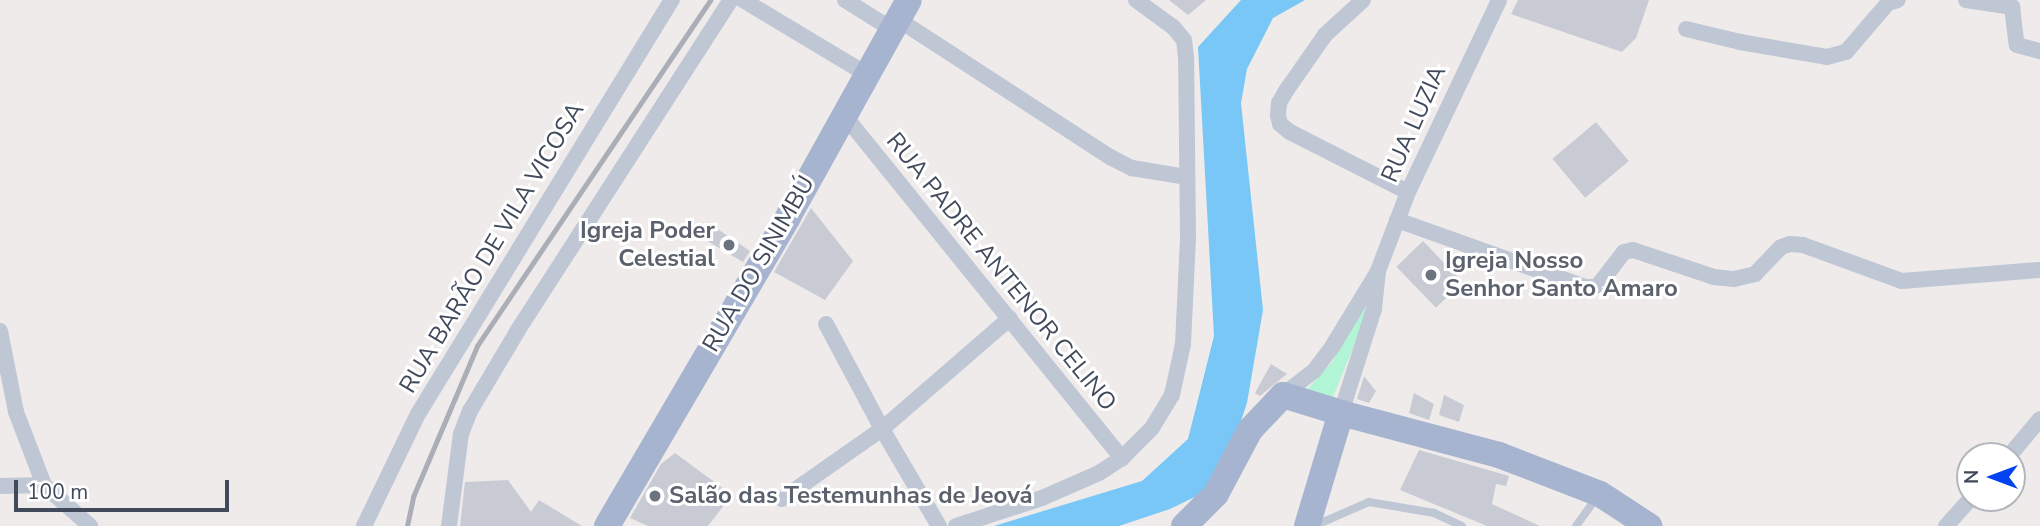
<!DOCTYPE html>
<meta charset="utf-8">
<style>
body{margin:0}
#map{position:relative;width:2040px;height:526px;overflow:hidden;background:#efebeb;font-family:"Nunito Sans",sans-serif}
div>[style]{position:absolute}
.green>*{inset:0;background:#b2f4d6}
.water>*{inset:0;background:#79c7f6}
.building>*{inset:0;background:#c9cbd4;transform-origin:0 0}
.lane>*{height:8px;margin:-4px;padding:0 4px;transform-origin:4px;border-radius:4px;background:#bfc7d5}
.street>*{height:16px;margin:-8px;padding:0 8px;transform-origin:8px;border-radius:8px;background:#bfc7d5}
.primary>*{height:26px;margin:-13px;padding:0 13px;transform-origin:13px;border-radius:13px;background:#a6b4cf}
.rail>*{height:4.5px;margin:-2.25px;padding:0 2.25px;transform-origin:2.25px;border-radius:2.25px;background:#acaeb7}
.dots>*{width:19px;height:19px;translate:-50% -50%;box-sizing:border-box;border:4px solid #fff;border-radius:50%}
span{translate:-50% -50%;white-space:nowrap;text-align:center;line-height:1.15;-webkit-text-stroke:6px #fff;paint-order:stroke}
.street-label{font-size:24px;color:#414a5b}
.worship-label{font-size:24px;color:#5b616d;font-weight:700}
.right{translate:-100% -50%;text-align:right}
.left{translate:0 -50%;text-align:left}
.north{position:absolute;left:1956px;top:442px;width:70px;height:70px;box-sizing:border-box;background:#fff;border:2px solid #b3b7bd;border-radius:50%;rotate:270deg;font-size:19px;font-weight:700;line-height:28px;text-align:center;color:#414a5b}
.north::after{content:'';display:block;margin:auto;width:24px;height:32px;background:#0342f0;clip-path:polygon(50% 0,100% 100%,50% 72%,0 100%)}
.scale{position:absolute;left:14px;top:480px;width:215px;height:32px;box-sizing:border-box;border:4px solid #414a5b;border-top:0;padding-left:9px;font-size:21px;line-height:24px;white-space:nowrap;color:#414a5b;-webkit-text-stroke:5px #fff;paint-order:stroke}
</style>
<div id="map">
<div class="green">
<div style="clip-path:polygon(1373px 300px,1332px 399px,1304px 393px,1333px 361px,1359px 304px)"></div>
</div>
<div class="water">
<div style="clip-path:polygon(1241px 0,1305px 0,1273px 18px,1247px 69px,1241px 103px,1263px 310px,1247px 403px,1232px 448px,1201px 494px,1170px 509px,1119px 526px,994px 526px,1142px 481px,1188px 439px,1214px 336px,1198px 47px)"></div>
</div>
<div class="building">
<div style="clip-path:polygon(1169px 0,1206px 0,1188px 15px)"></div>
<div style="clip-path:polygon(1518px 0,1649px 0,1636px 38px,1622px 52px,1511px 14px)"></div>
<div style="left:1596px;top:122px;width:51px;height:57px;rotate:50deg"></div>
<div style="clip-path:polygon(811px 208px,853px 261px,825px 300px,774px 272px)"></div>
<div style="clip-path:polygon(707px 222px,750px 251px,743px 262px,704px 239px)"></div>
<div style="left:1423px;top:241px;width:57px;height:37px;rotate:46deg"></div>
<div style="clip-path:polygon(1271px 364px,1287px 374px,1260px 396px,1255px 393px)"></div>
<div style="clip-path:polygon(1364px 376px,1376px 391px,1369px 403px,1357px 399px)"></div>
<div style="clip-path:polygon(1414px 393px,1434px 404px,1429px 420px,1409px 413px)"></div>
<div style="clip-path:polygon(1444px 395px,1464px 405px,1459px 422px,1439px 415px)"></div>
<div style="clip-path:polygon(1419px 450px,1509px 476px,1506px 486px,1496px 484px,1492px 504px,1540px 526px,1487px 526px,1400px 490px)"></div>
<div style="clip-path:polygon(675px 453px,732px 495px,708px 526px,648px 526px,630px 518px,661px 464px)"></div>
<div style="clip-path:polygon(508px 480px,531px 512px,539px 500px,582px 526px,460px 526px,465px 482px)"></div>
</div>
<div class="lane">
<div style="left:1314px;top:526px;width:60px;rotate:-23.6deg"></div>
<div style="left:1369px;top:502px;width:66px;rotate:9.6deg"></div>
<div style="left:1434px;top:513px;width:31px;rotate:25deg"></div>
<div style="left:1576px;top:526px;width:37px;rotate:-54deg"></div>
</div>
<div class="street">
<div style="left:743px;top:0;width:146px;rotate:31deg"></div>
<div style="left:845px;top:0;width:57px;rotate:32deg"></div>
<div style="left:1363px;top:0;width:52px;rotate:137.4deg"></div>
<div style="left:1325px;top:35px;width:68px;rotate:124.9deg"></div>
<div style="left:1286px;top:91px;width:14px;rotate:120deg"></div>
<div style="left:1279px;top:103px;width:12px;rotate:95deg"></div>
<div style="left:1278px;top:115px;width:9px;rotate:77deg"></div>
<div style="left:1280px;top:124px;width:13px;rotate:39deg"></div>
<div style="left:1290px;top:132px;width:132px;rotate:27deg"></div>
<div style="left:1966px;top:0;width:47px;rotate:8.7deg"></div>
<div style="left:2012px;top:7px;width:38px;rotate:83deg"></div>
<div style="left:2017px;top:45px;width:24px;rotate:15deg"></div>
<div style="left:899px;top:20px;width:252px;rotate:33deg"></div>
<div style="left:1110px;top:157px;width:25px;rotate:27deg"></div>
<div style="left:1132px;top:168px;width:56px;rotate:9.3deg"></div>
<div style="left:1686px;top:29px;width:56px;rotate:13.5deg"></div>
<div style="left:1740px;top:42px;width:88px;rotate:9.8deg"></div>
<div style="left:1827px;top:57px;width:20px;rotate:-15deg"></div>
<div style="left:1846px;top:52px;width:65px;rotate:-49.4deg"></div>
<div style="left:1888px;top:3px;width:10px;rotate:-17deg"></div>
<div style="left:844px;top:115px;width:442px;rotate:51deg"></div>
<div style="left:1397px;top:220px;width:200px;rotate:19.6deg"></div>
<div style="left:1585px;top:287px;width:12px"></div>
<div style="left:1597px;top:287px;width:44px;rotate:-52.4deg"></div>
<div style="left:1624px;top:252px;width:9px;rotate:-13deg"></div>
<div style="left:1633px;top:250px;width:85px;rotate:18.4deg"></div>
<div style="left:1714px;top:277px;width:20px;rotate:6deg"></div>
<div style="left:1734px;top:279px;width:22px;rotate:-13deg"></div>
<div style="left:1755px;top:274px;width:37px;rotate:-46deg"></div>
<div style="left:1781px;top:247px;width:9px;rotate:-18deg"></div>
<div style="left:1790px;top:244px;width:13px;rotate:4deg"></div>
<div style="left:1803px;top:245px;width:105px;rotate:20deg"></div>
<div style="left:1902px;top:281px;width:138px;rotate:-4.6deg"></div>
<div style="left:826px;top:324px;width:119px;rotate:61.9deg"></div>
<div style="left:882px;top:429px;width:113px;rotate:59.6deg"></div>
<div style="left:0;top:331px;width:83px;rotate:78.8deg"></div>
<div style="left:16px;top:412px;width:78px;rotate:69deg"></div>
<div style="left:44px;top:485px;width:62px;rotate:41.7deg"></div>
<div style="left:1283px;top:395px;width:39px;rotate:-38deg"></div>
<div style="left:1314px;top:371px;width:30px;rotate:-53deg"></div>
<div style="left:1332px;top:347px;width:87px;rotate:-58.7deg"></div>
<div style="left:1341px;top:413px;width:109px;rotate:-72.4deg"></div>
<div style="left:1374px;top:309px;width:38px;rotate:-84deg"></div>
<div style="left:1378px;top:271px;width:85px;rotate:-69.2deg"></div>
<div style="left:1408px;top:192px;width:212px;rotate:-64.6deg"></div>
<div style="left:2009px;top:456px;width:48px;rotate:-50deg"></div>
<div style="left:0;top:486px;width:44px;rotate:-1.3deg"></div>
<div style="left:782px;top:499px;width:122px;rotate:-35deg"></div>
<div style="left:882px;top:429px;width:169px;rotate:-40.9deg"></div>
<div style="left:364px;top:526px;width:124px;rotate:-64.3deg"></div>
<div style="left:418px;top:414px;width:486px;rotate:-58.5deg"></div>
<div style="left:449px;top:526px;width:93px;rotate:-82.6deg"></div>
<div style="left:461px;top:434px;width:25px;rotate:-69deg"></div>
<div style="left:470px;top:411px;width:94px;rotate:-59.3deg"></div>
<div style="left:518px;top:330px;width:393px;rotate:-57.2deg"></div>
<div style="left:956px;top:526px;width:90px;rotate:-18deg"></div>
<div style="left:1042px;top:498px;width:62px;rotate:-23.7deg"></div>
<div style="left:1099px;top:473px;width:27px;rotate:-33deg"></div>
<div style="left:1122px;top:458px;width:42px;rotate:-45deg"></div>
<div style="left:1152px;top:428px;width:39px;rotate:-59deg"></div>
<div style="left:1172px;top:395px;width:52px;rotate:-77.8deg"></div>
<div style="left:1183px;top:344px;width:105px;rotate:-87.3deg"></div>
<div style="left:1188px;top:239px;width:181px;rotate:-90.6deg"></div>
<div style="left:1186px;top:58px;width:18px;rotate:-96deg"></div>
<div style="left:1184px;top:40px;width:17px;rotate:-130deg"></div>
<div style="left:1173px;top:27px;width:46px;rotate:-143.9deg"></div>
<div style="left:1946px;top:526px;width:38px;rotate:-48deg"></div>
</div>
<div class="primary">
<div style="left:607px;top:526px;width:358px;rotate:-59.6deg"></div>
<div style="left:788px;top:217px;width:248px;rotate:-60.9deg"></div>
<div style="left:1184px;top:526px;width:45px;rotate:-45deg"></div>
<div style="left:1216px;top:494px;width:72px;rotate:-62deg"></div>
<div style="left:1250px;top:430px;width:48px;rotate:-46.7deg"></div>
<div style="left:1283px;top:395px;width:61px;rotate:17.2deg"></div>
<div style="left:1341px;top:413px;width:163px;rotate:14.9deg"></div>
<div style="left:1499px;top:455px;width:108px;rotate:21.1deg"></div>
<div style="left:1600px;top:494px;width:59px;rotate:33.1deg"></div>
<div style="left:1307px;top:526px;width:118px;rotate:-73.3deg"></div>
</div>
<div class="rail">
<div style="left:407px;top:526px;width:30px;rotate:-78deg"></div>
<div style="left:413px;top:497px;width:164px;rotate:-67deg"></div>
<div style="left:477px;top:346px;width:417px;rotate:-56deg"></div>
</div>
<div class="dots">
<div style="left:729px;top:245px;background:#6b7280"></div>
<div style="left:1431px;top:275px;background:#6b7280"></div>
<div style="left:655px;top:496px;background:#6b7280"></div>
</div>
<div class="street-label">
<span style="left:1414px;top:124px;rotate:-66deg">RUA LUZIA</span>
<span style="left:492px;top:248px;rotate:-59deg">RUA BARÃO DE VILA VICOSA</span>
<span style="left:759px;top:264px;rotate:-60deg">RUA DO SINIMBÚ</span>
<span style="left:1001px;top:272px;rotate:51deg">RUA PADRE ANTENOR CELINO</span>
</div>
<div class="worship-label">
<span class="right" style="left:715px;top:245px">Igreja Poder<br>Celestial</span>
<span class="left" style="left:1445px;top:275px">Igreja Nosso<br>Senhor Santo Amaro</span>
<span class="left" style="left:669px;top:496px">Salão das Testemunhas de Jeová</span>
</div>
<div class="north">N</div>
<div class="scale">100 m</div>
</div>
